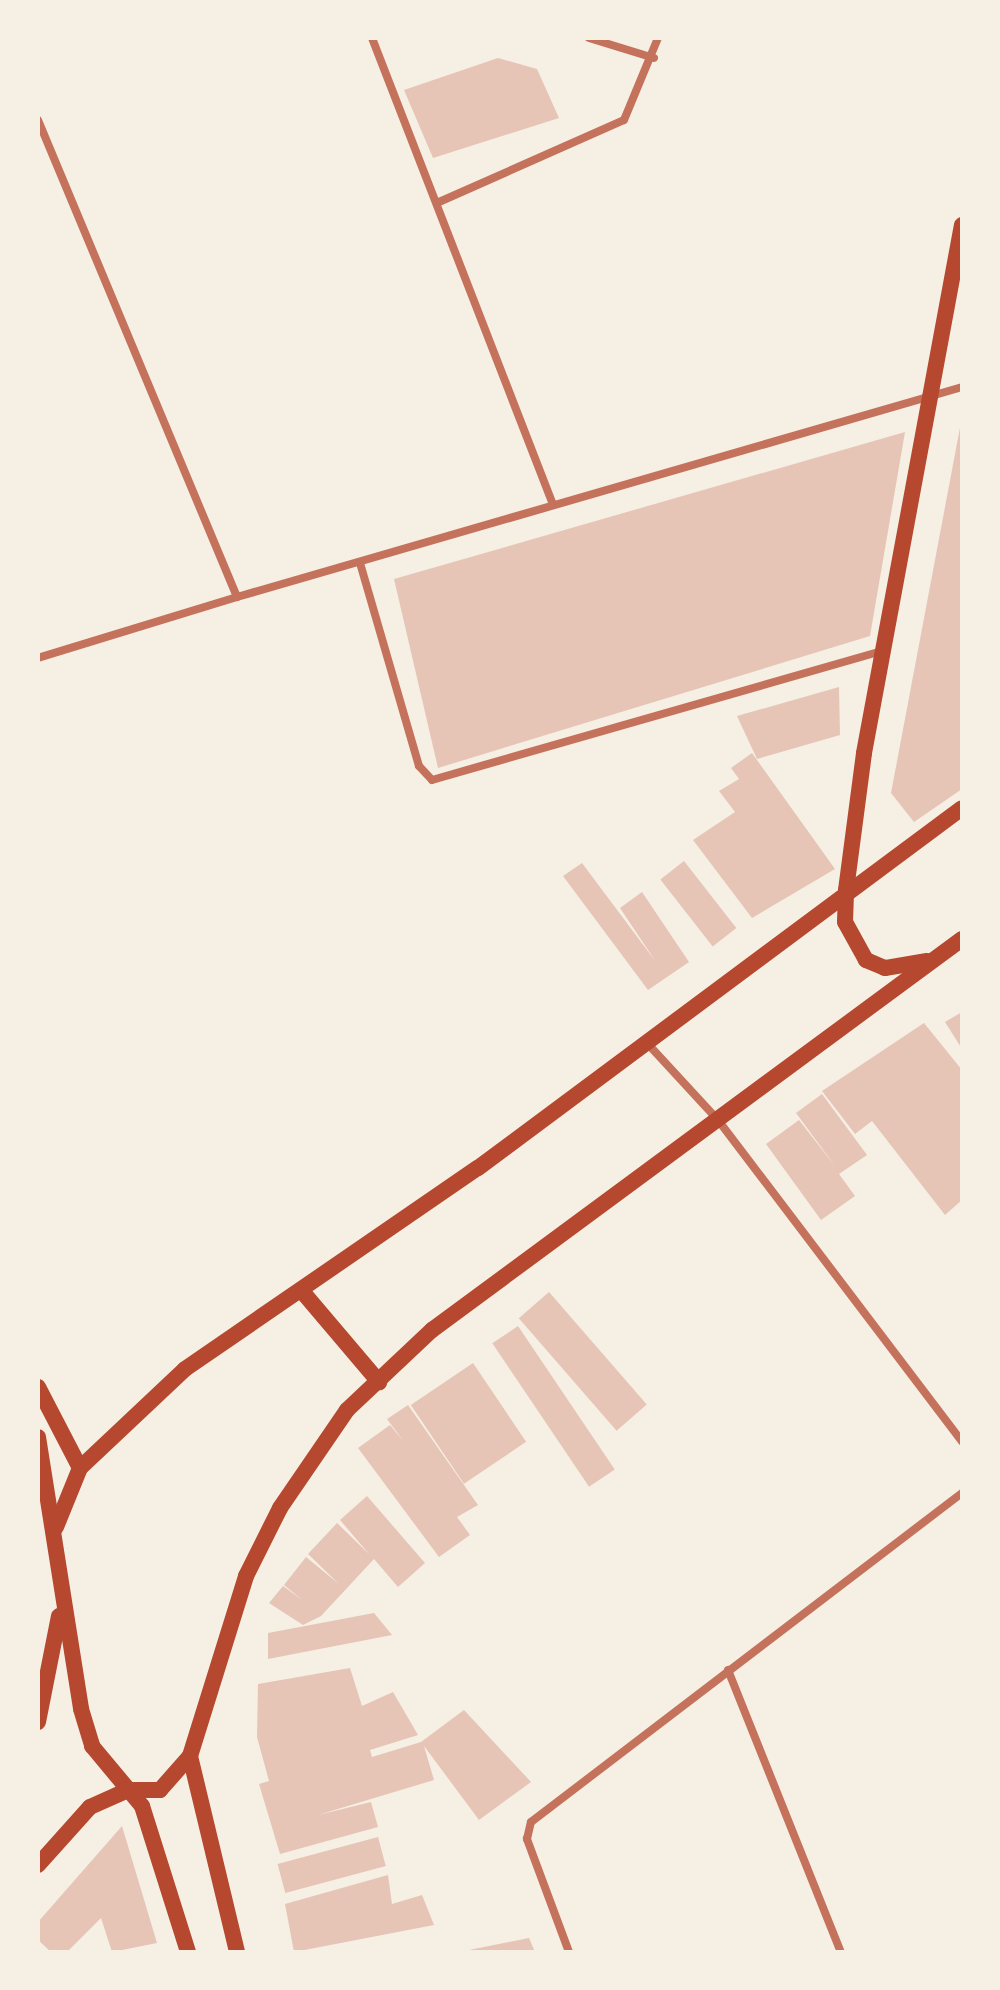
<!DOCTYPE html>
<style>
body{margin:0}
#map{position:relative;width:1000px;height:1990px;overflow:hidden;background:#f6efe4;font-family:Inter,sans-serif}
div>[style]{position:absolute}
.building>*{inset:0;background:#e6c5b7;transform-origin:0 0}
.minor>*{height:8px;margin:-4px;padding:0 4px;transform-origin:4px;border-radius:4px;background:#c5725c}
.secondary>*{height:16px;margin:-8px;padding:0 8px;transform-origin:8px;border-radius:8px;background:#b5482f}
span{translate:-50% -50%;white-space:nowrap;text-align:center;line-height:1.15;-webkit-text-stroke:7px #f6efe4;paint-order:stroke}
.frame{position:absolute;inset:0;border:40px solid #f6efe4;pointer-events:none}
</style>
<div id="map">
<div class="building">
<div style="clip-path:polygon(498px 58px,537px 69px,559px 118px,433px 158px,404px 90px)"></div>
<div style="clip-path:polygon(962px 417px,962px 789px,914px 822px,891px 793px)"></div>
<div style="clip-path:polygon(905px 432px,870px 636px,438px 768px,394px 579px)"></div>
<div style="clip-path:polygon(839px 687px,840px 735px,757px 759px,737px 716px)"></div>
<div style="clip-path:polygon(752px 753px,835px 869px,752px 918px,693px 840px,735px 812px,719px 791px,739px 779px,731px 768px)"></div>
<div style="left:684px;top:861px;width:85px;height:30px;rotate:52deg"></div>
<div style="clip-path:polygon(582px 863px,656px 962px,620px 908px,642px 892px,689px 962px,648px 990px,563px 876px)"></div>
<div style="clip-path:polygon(962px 1012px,962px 1049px,945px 1022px)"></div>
<div style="clip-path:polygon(924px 1023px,962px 1070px,962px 1200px,945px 1215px,872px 1121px,855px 1134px,822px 1091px)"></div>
<div style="clip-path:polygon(822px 1094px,867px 1155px,839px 1174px,855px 1196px,821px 1220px,766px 1144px,799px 1120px,835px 1166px,796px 1113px)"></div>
<div style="left:549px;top:1292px;width:149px;height:40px;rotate:49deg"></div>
<div style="left:518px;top:1326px;width:173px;height:31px;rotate:56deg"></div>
<div style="left:473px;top:1363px;width:95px;height:75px;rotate:56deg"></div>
<div style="clip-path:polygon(408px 1405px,478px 1505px,457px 1517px,470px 1535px,439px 1557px,358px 1448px,390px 1425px,404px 1442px,387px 1419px)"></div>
<div style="clip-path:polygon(367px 1496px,425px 1563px,398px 1587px,374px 1559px,321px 1616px,303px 1625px,269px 1603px,283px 1586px,302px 1600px,284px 1585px,306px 1557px,339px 1584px,308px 1554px,337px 1523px,369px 1554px,340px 1520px)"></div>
<div style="clip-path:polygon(374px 1613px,392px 1635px,268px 1659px,268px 1633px)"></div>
<div style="clip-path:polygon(350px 1668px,362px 1706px,393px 1692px,418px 1735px,370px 1750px,372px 1757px,421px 1742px,464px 1710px,531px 1782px,479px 1820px,424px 1746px,434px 1780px,318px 1815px,371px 1802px,378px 1827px,280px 1854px,259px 1784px,269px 1781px,257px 1737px,258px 1684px)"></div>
<div style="clip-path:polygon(122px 1826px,157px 1943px,112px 1952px,101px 1918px,67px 1952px,51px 1952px,38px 1940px,38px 1922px)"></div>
<div style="left:378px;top:1837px;width:30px;height:104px;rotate:75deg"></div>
<div style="clip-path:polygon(388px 1875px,392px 1904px,422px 1895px,434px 1925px,294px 1952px,285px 1904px)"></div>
<div style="clip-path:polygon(529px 1938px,535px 1952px,464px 1952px,464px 1951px)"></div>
</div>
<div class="minor">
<div style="left:372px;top:38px;width:500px;rotate:68.8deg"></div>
<div style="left:589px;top:38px;width:68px;rotate:17.1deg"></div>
<div style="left:38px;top:120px;width:517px;rotate:67.35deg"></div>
<div style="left:237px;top:597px;width:208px;rotate:163deg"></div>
<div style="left:439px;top:202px;width:202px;rotate:-23.9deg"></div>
<div style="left:624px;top:120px;width:89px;rotate:-67.5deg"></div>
<div style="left:360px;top:563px;width:211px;rotate:73.8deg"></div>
<div style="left:419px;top:766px;width:19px;rotate:47deg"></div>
<div style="left:432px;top:780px;width:468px;rotate:-16deg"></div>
<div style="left:237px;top:597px;width:755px;rotate:-16.15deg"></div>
<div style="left:647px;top:1043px;width:105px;rotate:47.3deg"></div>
<div style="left:718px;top:1120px;width:404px;rotate:52.8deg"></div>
<div style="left:728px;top:1670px;width:304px;rotate:68.2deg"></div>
<div style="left:569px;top:1952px;width:121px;rotate:-110.4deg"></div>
<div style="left:527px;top:1839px;width:17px;rotate:-77deg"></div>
<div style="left:531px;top:1822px;width:542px;rotate:-37.36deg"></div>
</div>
<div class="secondary">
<div style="left:927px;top:961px;width:43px;rotate:170.5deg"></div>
<div style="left:885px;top:968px;width:21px;rotate:-157deg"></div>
<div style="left:866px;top:960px;width:43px;rotate:-118.9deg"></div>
<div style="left:845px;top:922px;width:32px;rotate:-88deg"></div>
<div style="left:846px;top:890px;width:138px;rotate:-82.5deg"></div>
<div style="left:864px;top:753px;width:537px;rotate:-79.49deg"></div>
<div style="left:301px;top:1290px;width:121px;rotate:49.7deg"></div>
<div style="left:38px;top:1387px;width:91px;rotate:62.6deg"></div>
<div style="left:38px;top:1437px;width:275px;rotate:81deg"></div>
<div style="left:81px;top:1709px;width:39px;rotate:73deg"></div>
<div style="left:92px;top:1746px;width:78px;rotate:50.2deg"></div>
<div style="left:142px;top:1806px;width:153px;rotate:72.5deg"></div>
<div style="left:56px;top:1527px;width:64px;rotate:-67.9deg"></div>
<div style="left:80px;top:1468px;width:144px;rotate:-43.3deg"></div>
<div style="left:185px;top:1369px;width:355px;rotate:-34.5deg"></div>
<div style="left:478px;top:1168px;width:603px;rotate:-36.64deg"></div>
<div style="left:38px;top:1722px;width:108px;rotate:-78.8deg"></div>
<div style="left:190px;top:1756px;width:202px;rotate:76.5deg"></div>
<div style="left:38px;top:1865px;width:78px;rotate:-48.1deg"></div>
<div style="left:90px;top:1807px;width:42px;rotate:-24.1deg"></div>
<div style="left:128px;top:1790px;width:32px"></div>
<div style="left:160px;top:1790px;width:45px;rotate:-48.6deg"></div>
<div style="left:190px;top:1756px;width:189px;rotate:-72.7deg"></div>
<div style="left:246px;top:1576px;width:76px;rotate:-63.4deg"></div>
<div style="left:280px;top:1508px;width:119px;rotate:-55.6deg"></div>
<div style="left:347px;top:1410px;width:117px;rotate:-43.3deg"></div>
<div style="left:432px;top:1330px;width:659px;rotate:-36.42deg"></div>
</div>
<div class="frame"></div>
</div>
